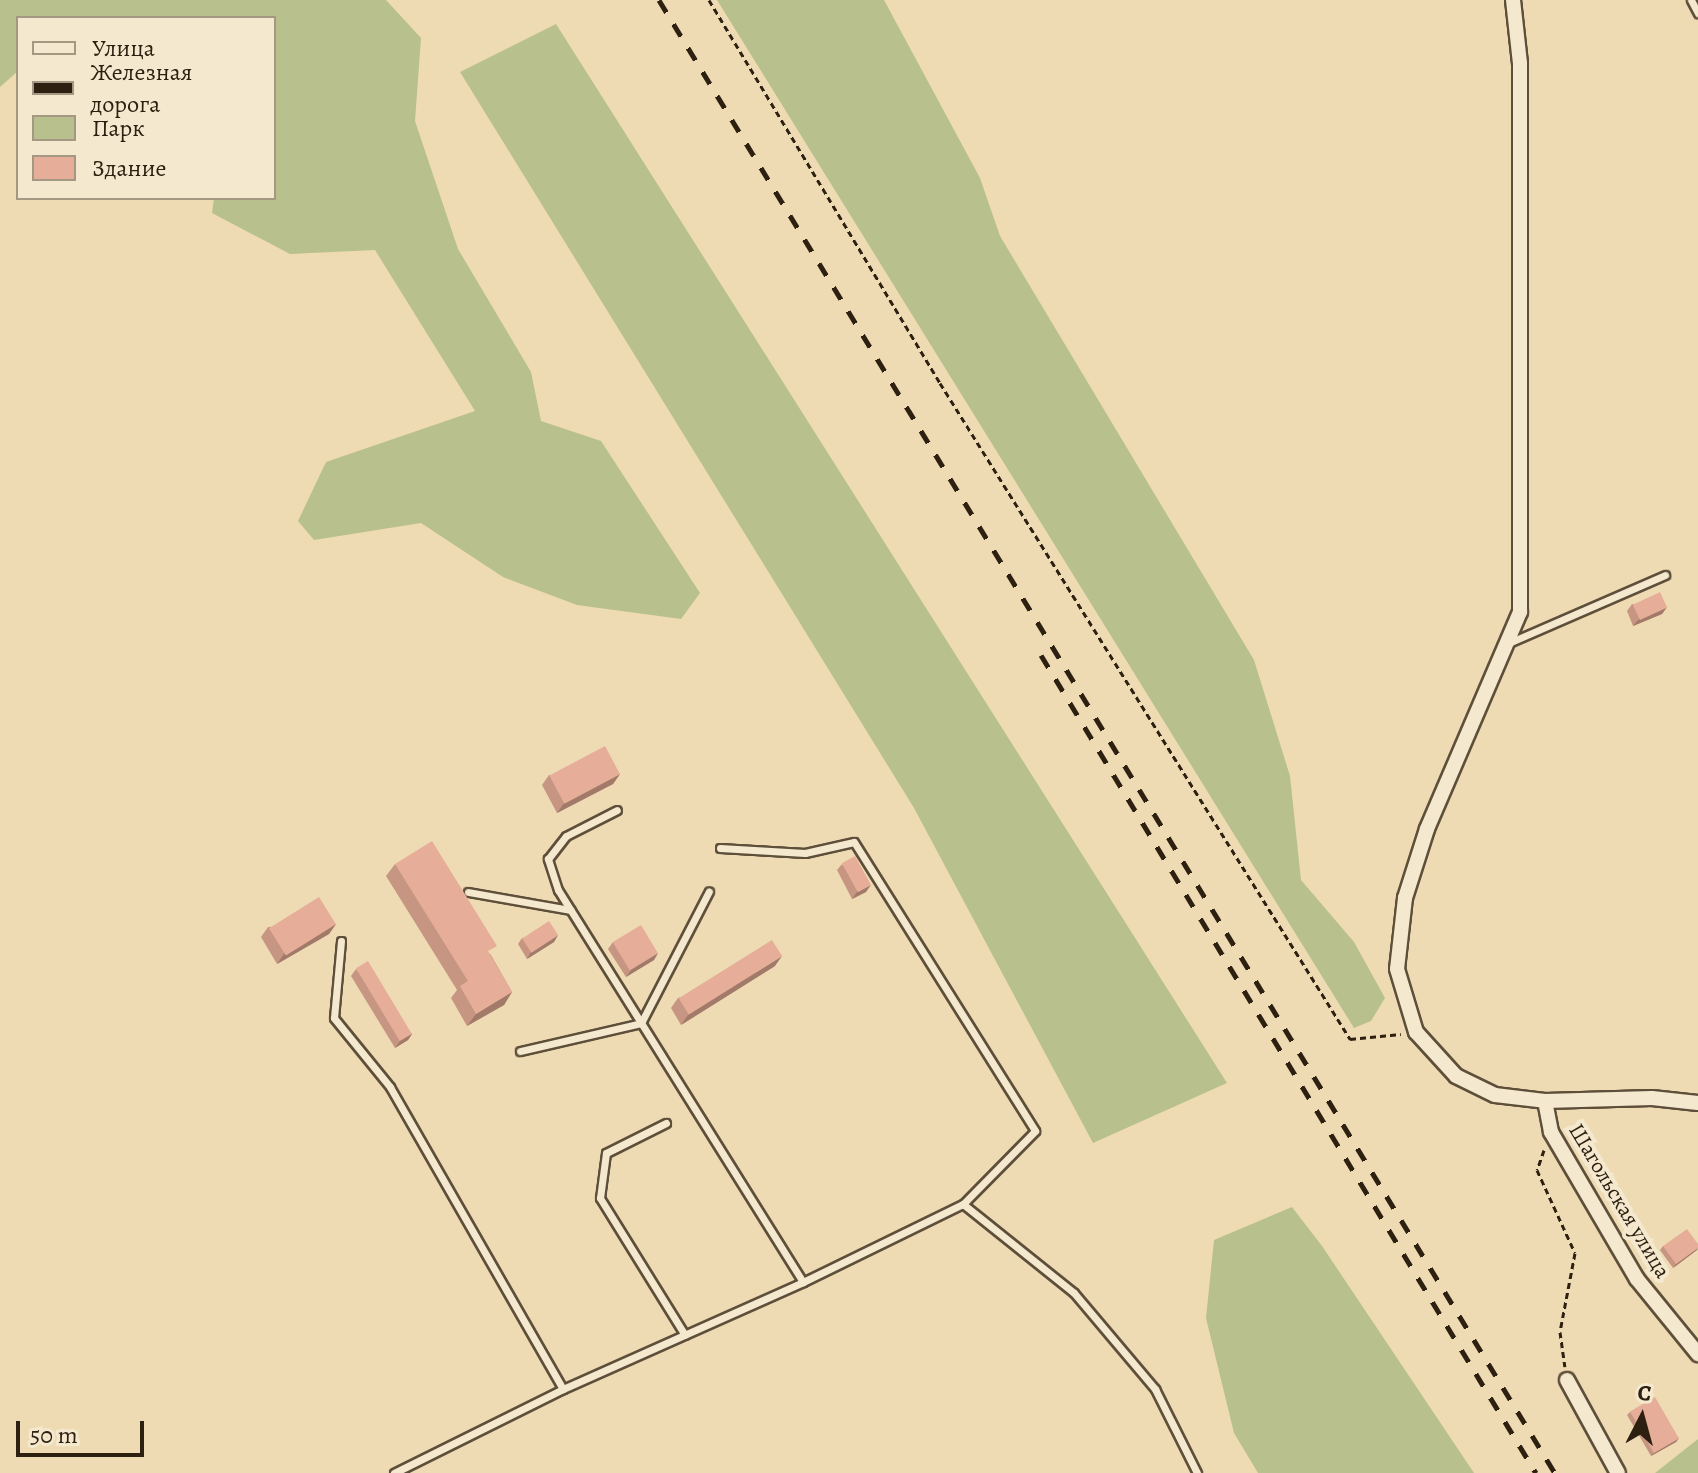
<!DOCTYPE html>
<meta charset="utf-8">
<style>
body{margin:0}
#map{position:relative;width:1698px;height:1473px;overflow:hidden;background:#eedbb3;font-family:Alegreya,serif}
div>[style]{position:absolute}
.green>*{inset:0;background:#b8c08d}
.path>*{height:3px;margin-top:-1.5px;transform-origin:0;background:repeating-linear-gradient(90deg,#2e2011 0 6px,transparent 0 10px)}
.roads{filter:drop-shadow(2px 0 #5e4f3a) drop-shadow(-2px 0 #5e4f3a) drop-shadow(0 2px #5e4f3a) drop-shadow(0 -2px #5e4f3a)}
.service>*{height:7px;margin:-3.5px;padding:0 3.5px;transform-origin:3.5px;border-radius:3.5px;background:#f4e8ce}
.minor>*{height:14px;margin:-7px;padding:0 7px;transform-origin:7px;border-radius:7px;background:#f4e8ce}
.rail>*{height:5px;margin-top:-2.5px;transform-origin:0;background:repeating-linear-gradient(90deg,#2e2011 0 14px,transparent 0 28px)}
.wall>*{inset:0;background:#c69683}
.shaded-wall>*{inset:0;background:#a17a6a}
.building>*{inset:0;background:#e6ae98;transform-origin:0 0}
span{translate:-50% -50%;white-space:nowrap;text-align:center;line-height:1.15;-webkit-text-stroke:8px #f4e8ce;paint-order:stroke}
.street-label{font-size:22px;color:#2e2011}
.legend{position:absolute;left:16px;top:16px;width:260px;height:184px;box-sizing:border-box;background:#f4e8ce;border:2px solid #a59882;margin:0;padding:10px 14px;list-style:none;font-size:24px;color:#2e2011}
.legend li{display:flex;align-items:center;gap:16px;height:40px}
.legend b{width:40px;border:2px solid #a59882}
.north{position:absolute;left:1602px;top:1377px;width:80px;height:80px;-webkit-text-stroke:6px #f4e8ce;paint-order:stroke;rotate:6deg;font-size:22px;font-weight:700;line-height:32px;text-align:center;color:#2e2011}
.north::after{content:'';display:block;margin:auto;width:28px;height:36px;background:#2e2011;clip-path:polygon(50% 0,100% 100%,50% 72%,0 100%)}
.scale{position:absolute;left:16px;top:1421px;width:128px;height:36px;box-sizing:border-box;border:4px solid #2e2011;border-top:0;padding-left:10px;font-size:24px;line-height:28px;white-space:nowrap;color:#2e2011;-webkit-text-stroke:6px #f4e8ce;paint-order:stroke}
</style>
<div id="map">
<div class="green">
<div style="clip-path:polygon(0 0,386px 0,421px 38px,415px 121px,458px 249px,531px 372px,541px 421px,601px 441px,700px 593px,681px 619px,577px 605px,503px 577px,421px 523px,314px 540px,298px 521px,326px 462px,475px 411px,375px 250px,290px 254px,212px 213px,214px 198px,274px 198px,274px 18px,18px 18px,18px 71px,0 87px)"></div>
<div style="clip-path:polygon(717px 0,884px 0,980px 178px,1000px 236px,1254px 660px,1290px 776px,1301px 880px,1354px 942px,1385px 998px,1371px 1021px,1354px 1028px)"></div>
<div style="clip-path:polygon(556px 24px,1227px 1083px,1093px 1143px,914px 808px,460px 72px)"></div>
<div style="clip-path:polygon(1292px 1207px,1322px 1246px,1474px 1473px,1258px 1473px,1234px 1433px,1206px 1318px,1214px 1240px)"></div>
<div style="clip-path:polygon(1698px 1439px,1698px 1473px,1655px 1473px)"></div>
</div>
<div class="path">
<div style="left:709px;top:0;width:447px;rotate:58.9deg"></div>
<div style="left:940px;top:383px;width:774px;rotate:57.99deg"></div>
<div style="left:1350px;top:1039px;width:51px;rotate:-5.6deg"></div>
<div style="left:1544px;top:1150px;width:21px;rotate:109deg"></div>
<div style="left:1537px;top:1170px;width:91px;rotate:65.4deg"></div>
<div style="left:1575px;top:1253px;width:80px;rotate:100.8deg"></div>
<div style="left:1560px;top:1332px;width:35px;rotate:82deg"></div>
</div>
<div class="roads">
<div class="service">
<div style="left:1691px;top:0;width:15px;rotate:62deg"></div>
<div style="left:1511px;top:642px;width:168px;rotate:-23.5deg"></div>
<div style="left:720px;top:848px;width:85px;rotate:3.4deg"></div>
<div style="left:805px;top:853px;width:50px;rotate:-12.7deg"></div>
<div style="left:854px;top:842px;width:341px;rotate:57.9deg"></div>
<div style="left:1035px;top:1131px;width:103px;rotate:134.6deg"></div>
<div style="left:468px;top:892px;width:104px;rotate:10deg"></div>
<div style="left:341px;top:941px;width:77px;rotate:95.2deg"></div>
<div style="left:334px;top:1018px;width:89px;rotate:50.9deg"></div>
<div style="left:390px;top:1087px;width:348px;rotate:60.2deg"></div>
<div style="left:520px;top:1051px;width:124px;rotate:-13deg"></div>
<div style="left:641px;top:1023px;width:148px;rotate:-62.7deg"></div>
<div style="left:666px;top:1123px;width:67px;rotate:153.4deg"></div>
<div style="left:606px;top:1153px;width:45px;rotate:97.6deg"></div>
<div style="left:600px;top:1198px;width:161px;rotate:58.2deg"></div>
<div style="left:803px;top:1282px;width:178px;rotate:-26deg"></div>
<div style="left:963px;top:1204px;width:142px;rotate:38.7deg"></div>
<div style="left:1074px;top:1293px;width:126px;rotate:49.8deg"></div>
<div style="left:1155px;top:1389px;width:94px;rotate:63.4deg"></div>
<div style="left:394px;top:1473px;width:189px;rotate:-26.4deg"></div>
<div style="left:563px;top:1389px;width:263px;rotate:-24deg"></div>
<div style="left:803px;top:1282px;width:462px;rotate:-122deg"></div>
<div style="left:558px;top:890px;width:33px;rotate:-108deg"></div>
<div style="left:548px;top:859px;width:29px;rotate:-52deg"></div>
<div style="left:566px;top:836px;width:57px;rotate:-27deg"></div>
</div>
<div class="minor">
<div style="left:1513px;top:0;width:63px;rotate:83.7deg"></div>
<div style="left:1520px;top:63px;width:549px;rotate:90deg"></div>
<div style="left:1520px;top:612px;width:236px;rotate:113.2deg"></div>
<div style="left:1427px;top:829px;width:72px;rotate:107.7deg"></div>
<div style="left:1405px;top:898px;width:71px;rotate:96.4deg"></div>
<div style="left:1397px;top:969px;width:66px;rotate:73.2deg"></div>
<div style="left:1416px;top:1032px;width:59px;rotate:47.7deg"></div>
<div style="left:1456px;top:1076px;width:43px;rotate:26deg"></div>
<div style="left:1495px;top:1095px;width:50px;rotate:6.8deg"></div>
<div style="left:1545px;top:1101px;width:107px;rotate:-1.6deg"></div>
<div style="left:1652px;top:1098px;width:46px;rotate:6.2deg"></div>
<div style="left:1545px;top:1101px;width:32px;rotate:79deg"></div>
<div style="left:1551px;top:1132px;width:170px;rotate:59.7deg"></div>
<div style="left:1637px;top:1279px;width:97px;rotate:50.9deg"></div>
<div style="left:1567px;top:1380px;width:106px;rotate:61.3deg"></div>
</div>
</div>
<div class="rail">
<div style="left:659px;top:0;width:1724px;rotate:58.69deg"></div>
<div style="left:1041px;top:655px;width:956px;rotate:58.82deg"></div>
</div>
<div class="wall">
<div style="clip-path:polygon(1632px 604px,1667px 607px,1662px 614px,1633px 626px,1627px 611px)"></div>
<div style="clip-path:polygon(620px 774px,613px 784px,557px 813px,542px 785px,549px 775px)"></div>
<div style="clip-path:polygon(395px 864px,491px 955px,512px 992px,504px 1005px,467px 1026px,451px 998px,457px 990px,386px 876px)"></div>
<div style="clip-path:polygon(842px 864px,866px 892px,852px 899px,837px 870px)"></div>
<div style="clip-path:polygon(336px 924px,329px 934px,277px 964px,261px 937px,268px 927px)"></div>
<div style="clip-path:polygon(558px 935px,554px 942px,527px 959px,518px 944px,522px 938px)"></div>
<div style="clip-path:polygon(613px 942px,658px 953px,654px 960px,626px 977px,608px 949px)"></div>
<div style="clip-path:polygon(775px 966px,681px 1025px,671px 1008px,678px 998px)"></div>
<div style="clip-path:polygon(356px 969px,412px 1034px,408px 1040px,395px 1048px,351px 976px)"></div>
<div style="clip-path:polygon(1698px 1244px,1697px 1250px,1673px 1268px,1660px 1250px,1663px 1246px)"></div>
<div style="clip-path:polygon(1630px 1412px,1679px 1438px,1676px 1442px,1651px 1456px,1627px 1415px)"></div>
</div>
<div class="shaded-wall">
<div style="clip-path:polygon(1667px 607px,1662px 614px,1633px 626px,1638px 620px)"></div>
<div style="clip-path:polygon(620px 774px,613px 784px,557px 813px,564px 803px)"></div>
<div style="clip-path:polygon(871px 885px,866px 892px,852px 899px,857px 892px)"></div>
<div style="clip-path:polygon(336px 924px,329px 934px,277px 964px,284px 954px)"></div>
<div style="clip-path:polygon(558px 935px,554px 942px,527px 959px,531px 952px)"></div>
<div style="clip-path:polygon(658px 953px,654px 960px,626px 977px,631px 970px)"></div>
<div style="clip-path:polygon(782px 956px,775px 966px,681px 1025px,688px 1015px)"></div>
<div style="clip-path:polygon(512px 992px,504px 1005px,467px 1026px,476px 1014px)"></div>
<div style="clip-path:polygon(412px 1034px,408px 1040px,395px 1048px,400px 1041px)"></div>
<div style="clip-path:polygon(1698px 1248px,1697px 1250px,1673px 1268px,1676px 1264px)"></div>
<div style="clip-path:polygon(1679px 1438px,1676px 1442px,1651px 1456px,1654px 1453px)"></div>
</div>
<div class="building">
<div style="left:1660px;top:592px;width:17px;height:30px;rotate:65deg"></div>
<div style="left:605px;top:746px;width:32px;height:63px;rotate:62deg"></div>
<div style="clip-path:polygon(432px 841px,497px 946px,488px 951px,512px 992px,476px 1014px,460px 986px,468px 981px,395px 864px)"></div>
<div style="left:855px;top:856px;width:33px;height:15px;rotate:61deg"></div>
<div style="left:319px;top:897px;width:32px;height:59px;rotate:58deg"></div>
<div style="left:549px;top:921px;width:17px;height:32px;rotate:57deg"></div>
<div style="left:641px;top:925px;width:33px;height:33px;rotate:59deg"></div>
<div style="left:772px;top:940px;width:19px;height:110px;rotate:58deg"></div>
<div style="left:368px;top:961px;width:85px;height:14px;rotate:59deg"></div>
<div style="clip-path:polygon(1687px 1229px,1698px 1244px,1698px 1248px,1676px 1264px,1663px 1246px)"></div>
<div style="left:1655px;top:1397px;width:48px;height:29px;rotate:60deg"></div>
</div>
<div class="street-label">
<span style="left:1619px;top:1201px;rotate:59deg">Шагольская улица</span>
</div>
<ul class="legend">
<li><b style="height:10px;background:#f4e8ce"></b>Улица</li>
<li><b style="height:10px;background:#2e2011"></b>Железная дорога</li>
<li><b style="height:22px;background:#b8c08d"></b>Парк</li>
<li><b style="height:22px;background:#e6ae98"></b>Здание</li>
</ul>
<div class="north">С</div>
<div class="scale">50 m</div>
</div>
